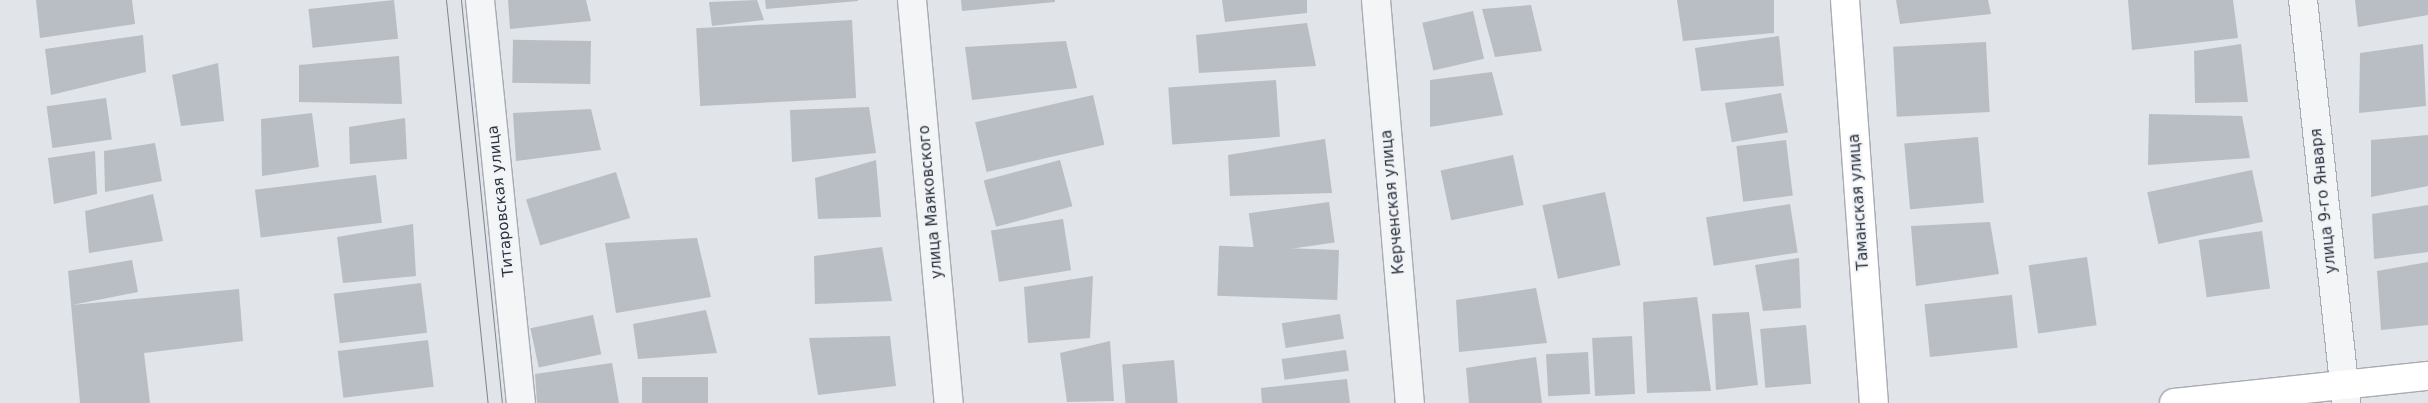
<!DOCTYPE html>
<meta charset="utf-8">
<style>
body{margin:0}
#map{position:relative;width:2428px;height:403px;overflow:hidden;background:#e1e4e9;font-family:"DejaVu Sans",sans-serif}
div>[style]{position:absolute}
.building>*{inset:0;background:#b9bec5;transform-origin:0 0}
.roads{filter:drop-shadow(1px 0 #a7abb3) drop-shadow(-1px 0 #a7abb3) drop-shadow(0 1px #a7abb3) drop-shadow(0 -1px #a7abb3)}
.street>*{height:28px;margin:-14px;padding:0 14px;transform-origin:14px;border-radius:14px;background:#f4f5f7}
.secondary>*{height:28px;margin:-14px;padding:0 14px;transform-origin:14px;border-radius:14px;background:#fff}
.tram>*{height:1px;margin:-0.5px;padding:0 0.5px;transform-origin:0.5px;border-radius:0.5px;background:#7c8591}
span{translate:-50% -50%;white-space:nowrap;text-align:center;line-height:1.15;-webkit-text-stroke:4px #f1f3f6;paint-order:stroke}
.street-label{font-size:15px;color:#2b333f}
</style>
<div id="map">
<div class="building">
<div style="clip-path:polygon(36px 0,132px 0,135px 24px,40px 38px)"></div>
<div style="left:394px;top:0;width:39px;height:86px;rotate:84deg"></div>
<div style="clip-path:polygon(508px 0,586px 0,591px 21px,510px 29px)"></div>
<div style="clip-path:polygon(757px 0,764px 20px,712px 26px,709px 2px)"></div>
<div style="clip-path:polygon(765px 0,858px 0,858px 1px,766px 9px)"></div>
<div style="clip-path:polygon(961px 0,1055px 0,1055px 2px,962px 11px)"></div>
<div style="clip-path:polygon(1222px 0,1307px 0,1307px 13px,1225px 22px)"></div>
<div style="clip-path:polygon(1677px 0,1774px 0,1774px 33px,1683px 41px)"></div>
<div style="clip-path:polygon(1896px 0,1988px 0,1991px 14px,1900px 24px)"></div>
<div style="clip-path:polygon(2128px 0,2233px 0,2238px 38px,2132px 50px)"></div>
<div style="clip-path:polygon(2355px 0,2428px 0,2428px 15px,2358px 27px)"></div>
<div style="clip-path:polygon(1531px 5px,1542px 51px,1495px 57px,1482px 9px)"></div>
<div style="left:1473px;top:11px;width:49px;height:52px;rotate:77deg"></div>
<div style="left:852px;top:20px;width:78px;height:156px;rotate:87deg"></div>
<div style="clip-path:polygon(1307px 23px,1316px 66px,1199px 73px,1196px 35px)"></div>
<div style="clip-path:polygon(143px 35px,146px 72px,51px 95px,45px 49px)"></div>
<div style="clip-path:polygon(1779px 36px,1784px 86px,1701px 91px,1695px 48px)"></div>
<div style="left:591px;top:41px;width:43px;height:78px;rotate:91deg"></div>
<div style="clip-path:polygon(1066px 41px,1077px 88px,972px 100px,965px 47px)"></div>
<div style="left:1986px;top:42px;width:70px;height:93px;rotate:87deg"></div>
<div style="clip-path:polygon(2241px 44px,2248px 102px,2195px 103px,2194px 51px)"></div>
<div style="clip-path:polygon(2423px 44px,2426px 106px,2359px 113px,2360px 53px)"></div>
<div style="clip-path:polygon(399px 56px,402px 104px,299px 102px,299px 65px)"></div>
<div style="clip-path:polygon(218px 63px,224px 121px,181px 126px,172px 75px)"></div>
<div style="clip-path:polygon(1492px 72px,1503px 115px,1430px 127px,1430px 80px)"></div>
<div style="left:1276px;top:80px;width:57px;height:108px;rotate:86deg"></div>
<div style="left:1781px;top:93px;width:40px;height:57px;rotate:80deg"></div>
<div style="left:1093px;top:95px;width:51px;height:121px;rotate:77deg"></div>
<div style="left:106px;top:98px;width:42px;height:60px;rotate:82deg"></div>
<div style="clip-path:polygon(869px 107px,876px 153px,792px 162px,790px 110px)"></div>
<div style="clip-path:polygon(591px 109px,601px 150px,516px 161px,513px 113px)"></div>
<div style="clip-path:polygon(312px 113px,319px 167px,262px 176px,261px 119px)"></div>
<div style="clip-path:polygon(2149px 114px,2242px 116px,2250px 158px,2148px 165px)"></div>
<div style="clip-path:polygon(405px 118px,407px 159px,350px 164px,349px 127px)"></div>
<div style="clip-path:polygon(2428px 135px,2428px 186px,2371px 197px,2371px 140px)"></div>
<div style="left:1978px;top:137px;width:66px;height:74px;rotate:85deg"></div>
<div style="clip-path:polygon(1325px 139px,1332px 193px,1230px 196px,1228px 155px)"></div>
<div style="left:1786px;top:140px;width:56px;height:50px;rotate:83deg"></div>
<div style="clip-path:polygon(155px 143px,162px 181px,105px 192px,104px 151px)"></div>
<div style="clip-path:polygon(95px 151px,97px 194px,54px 204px,48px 158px)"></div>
<div style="left:1513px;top:155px;width:51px;height:74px;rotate:78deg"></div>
<div style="clip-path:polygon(876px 160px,881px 217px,818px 219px,815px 178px)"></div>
<div style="left:1060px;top:160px;width:48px;height:79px;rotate:75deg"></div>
<div style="left:2252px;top:170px;width:53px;height:107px;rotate:78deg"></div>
<div style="left:616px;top:172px;width:48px;height:94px;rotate:73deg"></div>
<div style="left:376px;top:175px;width:48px;height:122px;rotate:83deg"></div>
<div style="left:1605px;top:192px;width:75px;height:64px;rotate:78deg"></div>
<div style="clip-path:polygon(153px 194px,163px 241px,89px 253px,85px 211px)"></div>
<div style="left:1329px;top:202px;width:41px;height:81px;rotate:82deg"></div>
<div style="left:1790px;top:204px;width:49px;height:85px;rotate:81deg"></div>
<div style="clip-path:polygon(2428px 205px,2428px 252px,2374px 259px,2372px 214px)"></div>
<div style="left:1063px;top:219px;width:52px;height:73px;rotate:81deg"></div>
<div style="clip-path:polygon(1990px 222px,1999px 274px,1916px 286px,1911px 226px)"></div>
<div style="clip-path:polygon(413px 224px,416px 276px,343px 283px,337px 237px)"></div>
<div style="left:2262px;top:231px;width:58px;height:64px;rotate:82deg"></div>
<div style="clip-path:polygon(697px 238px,711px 297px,616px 313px,605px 243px)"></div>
<div style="clip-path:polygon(882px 247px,892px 301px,815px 304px,814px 256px)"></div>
<div style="left:1339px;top:250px;width:50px;height:120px;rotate:92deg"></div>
<div style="left:2087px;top:257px;width:69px;height:59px;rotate:82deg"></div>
<div style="clip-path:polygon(1799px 258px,1801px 308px,1763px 311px,1755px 265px)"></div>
<div style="clip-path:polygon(132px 260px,138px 292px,72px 305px,239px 289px,243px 341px,144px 353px,150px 403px,80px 403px,68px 271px)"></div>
<div style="clip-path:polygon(2428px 262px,2428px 325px,2381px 330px,2377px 271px)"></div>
<div style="clip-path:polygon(1093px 276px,1090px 338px,1028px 343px,1024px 287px)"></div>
<div style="left:421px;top:283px;width:50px;height:88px;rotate:83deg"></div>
<div style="clip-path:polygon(1536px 288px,1547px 343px,1459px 352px,1456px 300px)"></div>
<div style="left:2012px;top:295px;width:53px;height:88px;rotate:84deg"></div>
<div style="clip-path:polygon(1697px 297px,1711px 391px,1647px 393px,1643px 302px)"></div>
<div style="clip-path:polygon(706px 310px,717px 353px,638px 359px,633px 324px)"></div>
<div style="clip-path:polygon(1749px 312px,1758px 385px,1716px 390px,1712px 314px)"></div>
<div style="left:1340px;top:314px;width:25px;height:59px;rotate:81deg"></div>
<div style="left:593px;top:315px;width:40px;height:64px;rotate:78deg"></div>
<div style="left:1806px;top:325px;width:59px;height:46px;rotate:85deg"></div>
<div style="clip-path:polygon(890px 336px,896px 386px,818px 395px,809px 338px)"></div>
<div style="left:1632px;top:336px;width:58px;height:40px;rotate:87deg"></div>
<div style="left:428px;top:340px;width:47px;height:91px;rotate:83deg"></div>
<div style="clip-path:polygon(1110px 341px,1114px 401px,1067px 402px,1060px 353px)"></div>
<div style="left:1346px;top:350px;width:21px;height:65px;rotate:82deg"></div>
<div style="left:1588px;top:352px;width:42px;height:42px;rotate:87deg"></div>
<div style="clip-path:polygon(1536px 357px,1542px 403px,1469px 403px,1466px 368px)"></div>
<div style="left:1174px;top:360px;width:43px;height:52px;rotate:85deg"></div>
<div style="clip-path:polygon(612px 363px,619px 403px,537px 403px,535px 374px)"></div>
<div style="left:642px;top:377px;width:66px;height:26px"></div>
<div style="clip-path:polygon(1347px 379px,1350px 403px,1262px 403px,1261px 388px)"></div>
</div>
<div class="roads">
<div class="street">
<div style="left:480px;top:0;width:405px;rotate:84.2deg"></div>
<div style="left:912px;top:0;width:405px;rotate:84.8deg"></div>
<div style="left:1376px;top:0;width:404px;rotate:85.2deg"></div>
<div style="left:2303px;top:0;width:405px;rotate:83.9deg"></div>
</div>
<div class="secondary">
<div style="left:1845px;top:0;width:404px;rotate:85.9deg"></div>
<div style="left:2174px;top:403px;width:255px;rotate:-6.1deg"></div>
</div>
</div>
<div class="tram">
<div style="left:446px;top:0;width:405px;rotate:84.1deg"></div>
<div style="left:461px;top:0;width:405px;rotate:84.2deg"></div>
</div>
<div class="street-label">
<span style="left:501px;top:201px;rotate:-96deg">Титаровская улица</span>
<span style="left:2324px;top:201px;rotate:-96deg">улица 9-го Января</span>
<span style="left:931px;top:202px;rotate:-95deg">улица Маяковского</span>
<span style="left:1393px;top:202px;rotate:-95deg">Керченская улица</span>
<span style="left:1859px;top:202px;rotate:-94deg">Таманская улица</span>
</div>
</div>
